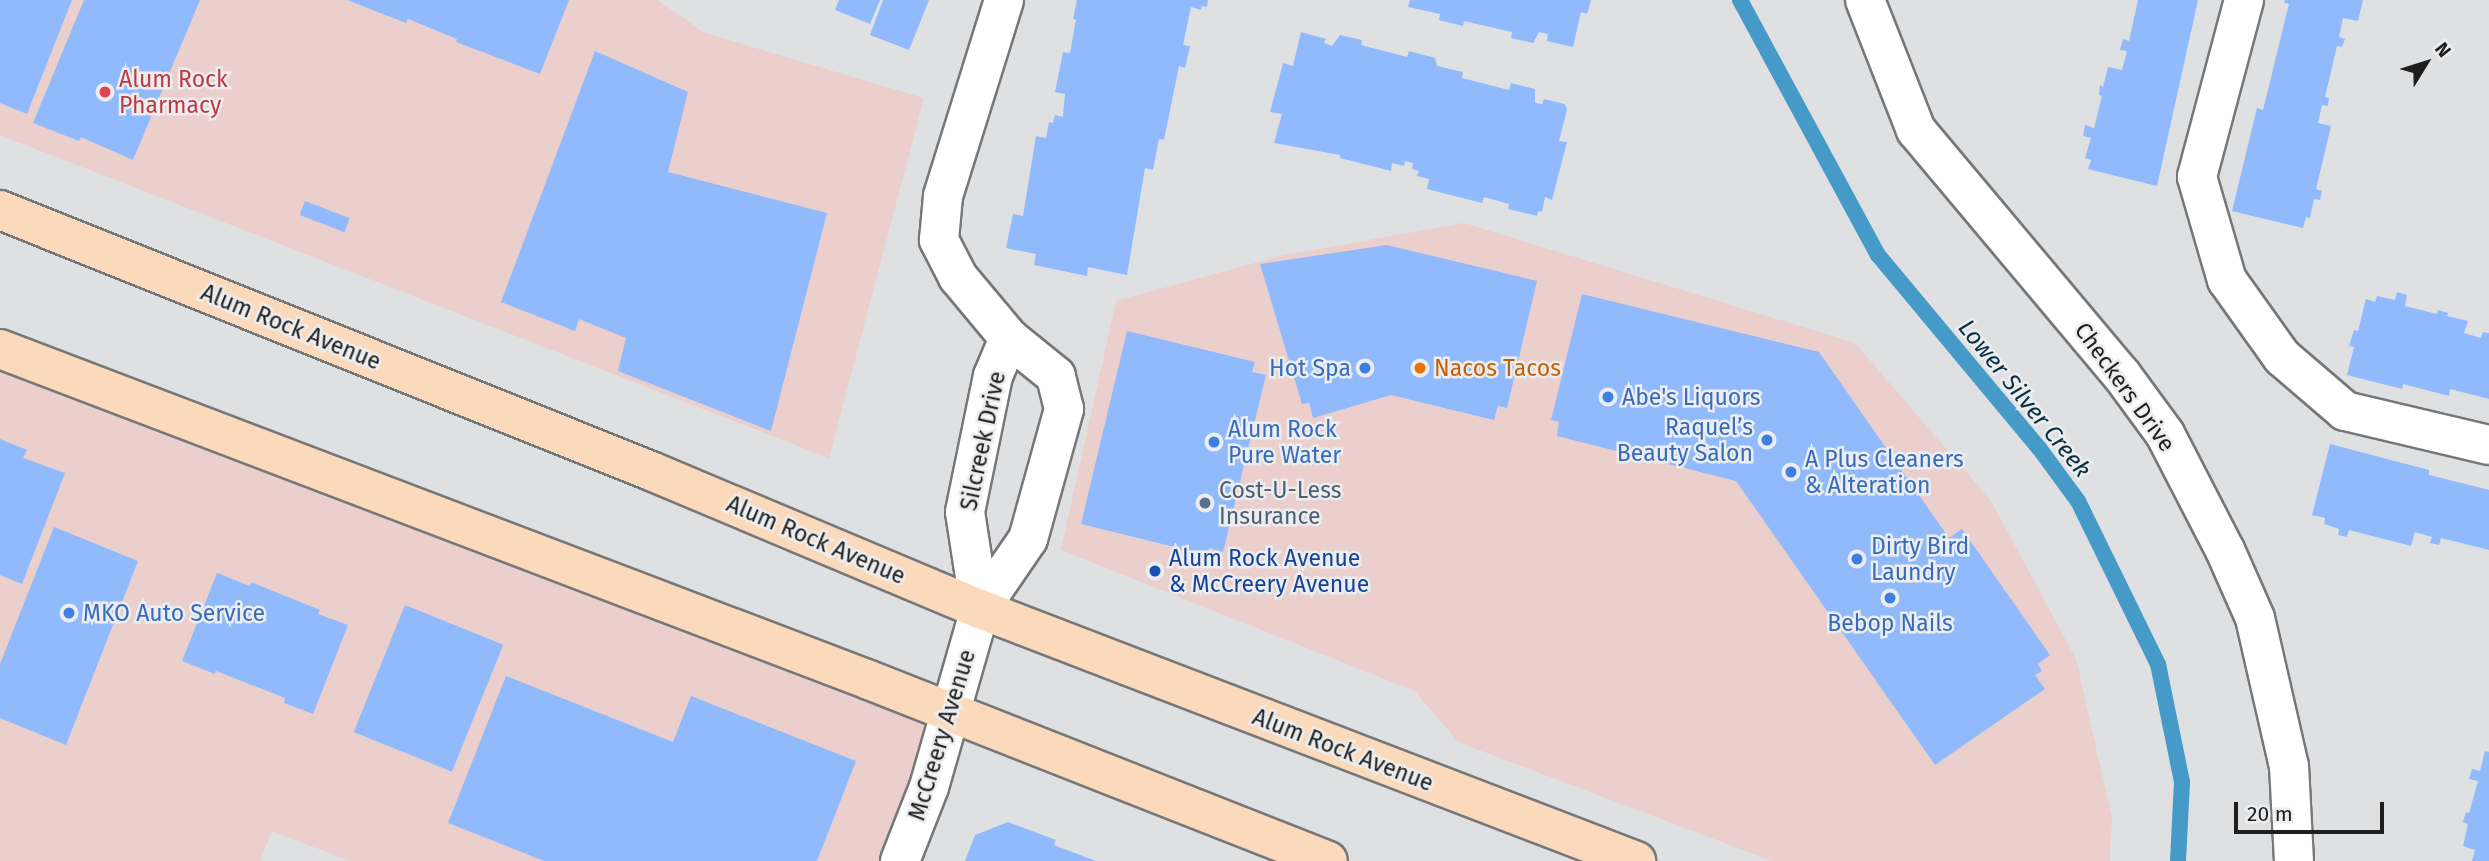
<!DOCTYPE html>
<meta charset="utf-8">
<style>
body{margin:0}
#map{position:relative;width:2489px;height:861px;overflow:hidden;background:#dfe0e2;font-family:"Fira Sans",sans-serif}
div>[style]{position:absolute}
.commercial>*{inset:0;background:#eacfcc}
.stream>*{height:16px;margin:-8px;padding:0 8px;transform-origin:8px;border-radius:8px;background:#469ac7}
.building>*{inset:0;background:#91bafd;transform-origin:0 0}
.roads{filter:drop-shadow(2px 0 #767778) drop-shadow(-2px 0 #767778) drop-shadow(0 2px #767778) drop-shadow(0 -2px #767778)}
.street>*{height:38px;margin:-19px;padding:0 19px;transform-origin:19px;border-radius:19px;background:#fff}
.secondary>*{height:38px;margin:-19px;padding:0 19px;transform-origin:19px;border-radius:19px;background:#fff}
.primary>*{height:38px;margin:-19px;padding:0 19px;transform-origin:19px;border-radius:19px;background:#fbdabc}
.dots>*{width:19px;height:19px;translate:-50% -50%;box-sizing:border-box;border:4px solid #ecedef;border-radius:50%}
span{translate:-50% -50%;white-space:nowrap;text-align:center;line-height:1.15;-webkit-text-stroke:5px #ecedef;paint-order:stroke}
.health-label{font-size:23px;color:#be3a42}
.left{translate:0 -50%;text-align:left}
.street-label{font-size:23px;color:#1e1e1e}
.shop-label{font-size:23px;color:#366cbe}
.right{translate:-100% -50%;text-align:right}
.food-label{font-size:23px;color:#c56008}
.service-label{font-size:23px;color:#4e5e75}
.transit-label{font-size:23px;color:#164399}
.water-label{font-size:24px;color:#072e41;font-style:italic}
.north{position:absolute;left:2391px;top:28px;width:70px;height:70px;-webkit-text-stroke:5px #ecedef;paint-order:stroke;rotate:52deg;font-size:19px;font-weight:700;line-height:28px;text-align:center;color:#1e1e1e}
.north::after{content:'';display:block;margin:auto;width:24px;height:32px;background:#1e1e1e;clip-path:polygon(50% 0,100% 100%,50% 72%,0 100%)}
.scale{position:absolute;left:2234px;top:802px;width:150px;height:32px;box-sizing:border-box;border:4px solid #1e1e1e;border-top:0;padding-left:9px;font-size:21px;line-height:24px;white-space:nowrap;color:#1e1e1e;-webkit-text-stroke:5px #ecedef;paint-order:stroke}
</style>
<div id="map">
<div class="commercial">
<div style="clip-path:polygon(0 0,657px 0,705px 33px,924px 98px,829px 458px,0 135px)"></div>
<div style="clip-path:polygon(1464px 223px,1855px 343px,1991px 501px,2076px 659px,2112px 818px,2110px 861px,1772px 861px,1458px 742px,1415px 691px,1061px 550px,1116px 301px,1280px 256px)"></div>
<div style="clip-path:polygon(0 352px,959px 737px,889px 861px,350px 861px,272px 831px,260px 861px,0 861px)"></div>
</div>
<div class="stream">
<div style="left:1740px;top:0;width:290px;rotate:61.6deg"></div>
<div style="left:1878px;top:255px;width:251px;rotate:50.2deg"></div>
<div style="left:2039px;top:448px;width:66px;rotate:53.7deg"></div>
<div style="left:2078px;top:501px;width:182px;rotate:63.9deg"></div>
<div style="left:2158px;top:664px;width:120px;rotate:78.5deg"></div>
<div style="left:2182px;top:782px;width:79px;rotate:92.9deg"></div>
</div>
<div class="building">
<div style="clip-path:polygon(0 0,72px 0,27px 114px,0 103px)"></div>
<div style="clip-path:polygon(84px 0,200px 0,133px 160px,81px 137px,79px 141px,33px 123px)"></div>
<div style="clip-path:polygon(347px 0,569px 0,540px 74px,456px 42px,457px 39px,408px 19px,406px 23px)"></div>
<div style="clip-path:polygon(839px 0,880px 0,870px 24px,835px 10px)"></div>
<div style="clip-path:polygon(883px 0,929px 0,909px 50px,870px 35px)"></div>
<div style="clip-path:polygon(1077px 0,1208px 0,1207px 7px,1202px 6px,1201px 10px,1191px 7px,1183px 45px,1190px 46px,1185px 68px,1179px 66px,1164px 140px,1159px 139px,1153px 170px,1145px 168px,1127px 275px,1088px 267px,1087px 276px,1034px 265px,1036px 254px,1006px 248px,1013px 214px,1023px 216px,1036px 136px,1046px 138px,1049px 122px,1053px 123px,1055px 115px,1063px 117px,1065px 94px,1055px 92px,1063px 52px,1070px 53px,1076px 20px,1073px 19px)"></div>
<div style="clip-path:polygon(1410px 0,1591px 0,1587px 14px,1581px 12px,1573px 47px,1547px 41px,1548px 34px,1539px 32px,1533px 43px,1511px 38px,1512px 32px,1464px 21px,1463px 26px,1439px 20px,1440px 14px,1408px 7px)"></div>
<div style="clip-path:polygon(2138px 0,2198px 0,2157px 186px,2088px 169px,2091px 160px,2085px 158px,2091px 138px,2083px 136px,2085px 125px,2094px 128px,2102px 96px,2099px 95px,2100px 85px,2103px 87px,2108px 67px,2122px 70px,2127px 51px,2120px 50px,2123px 39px,2129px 41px)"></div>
<div style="clip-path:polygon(2285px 0,2363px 0,2358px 21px,2343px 18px,2339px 37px,2345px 39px,2342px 47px,2337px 46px,2325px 97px,2329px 98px,2328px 106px,2322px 105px,2318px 123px,2331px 126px,2316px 189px,2322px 191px,2320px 200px,2314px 199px,2310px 218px,2306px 217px,2303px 228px,2232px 211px,2257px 108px,2263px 110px,2289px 4px,2284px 3px)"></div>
<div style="clip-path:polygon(1301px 32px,1326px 39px,1324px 43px,1332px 46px,1340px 35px,1362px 40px,1361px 45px,1407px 57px,1409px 51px,1435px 58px,1437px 66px,1463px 72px,1462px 78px,1509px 90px,1511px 83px,1535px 89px,1535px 103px,1542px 104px,1544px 99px,1565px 104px,1567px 110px,1559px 141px,1567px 142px,1552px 200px,1545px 197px,1542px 212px,1538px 211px,1537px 216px,1508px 209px,1509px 204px,1484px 197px,1482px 203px,1427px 189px,1429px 179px,1417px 176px,1419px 171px,1412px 169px,1413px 163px,1405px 161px,1404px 166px,1392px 163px,1391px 171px,1340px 158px,1340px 155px,1274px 143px,1282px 114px,1270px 112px,1283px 63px,1293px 66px)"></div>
<div style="clip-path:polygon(595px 51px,688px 92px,668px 172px,827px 213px,771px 431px,618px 371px,626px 338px,579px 319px,575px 331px,501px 302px)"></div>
<div style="left:305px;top:201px;width:48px;height:15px;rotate:21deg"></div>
<div style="clip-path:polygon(1387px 245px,1537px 281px,1507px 408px,1498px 406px,1494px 420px,1391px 395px,1313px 418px,1309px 403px,1302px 404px,1260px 264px)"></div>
<div style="clip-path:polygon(2397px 292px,2407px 295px,2405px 306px,2437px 314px,2438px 310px,2448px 313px,2447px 316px,2468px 321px,2464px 333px,2481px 338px,2483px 332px,2489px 333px,2489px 399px,2450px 389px,2449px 396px,2403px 384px,2402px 389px,2347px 375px,2354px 347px,2349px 346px,2354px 330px,2358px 331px,2366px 299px,2375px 302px,2377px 296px,2395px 300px)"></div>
<div style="clip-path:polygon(1582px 294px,1819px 352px,1949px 538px,1962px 529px,2050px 655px,2038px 664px,2042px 671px,2035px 675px,2045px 689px,1935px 765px,1736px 481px,1557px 436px,1559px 422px,1551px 420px)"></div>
<div style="clip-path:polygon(1127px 331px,1255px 362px,1252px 372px,1266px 375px,1223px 552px,1209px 548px,1207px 555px,1081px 524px)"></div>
<div style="clip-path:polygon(0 439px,27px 450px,23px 458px,65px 473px,22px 584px,0 575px)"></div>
<div style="clip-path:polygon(2330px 444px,2429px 470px,2429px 475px,2489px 490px,2489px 550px,2441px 538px,2439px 545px,2430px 543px,2432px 537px,2415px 532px,2411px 546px,2349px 530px,2347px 537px,2338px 535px,2339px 529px,2324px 524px,2325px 518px,2312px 515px)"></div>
<div style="clip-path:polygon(54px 527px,138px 561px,66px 745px,0 718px,0 664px)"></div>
<div style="clip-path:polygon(217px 573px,250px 586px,251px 582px,320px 610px,318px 614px,348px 625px,313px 714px,284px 703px,285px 698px,216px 671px,215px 674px,182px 661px)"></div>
<div style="left:405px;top:605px;width:106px;height:137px;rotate:22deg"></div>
<div style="clip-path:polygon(506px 676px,673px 742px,691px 696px,856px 761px,817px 861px,544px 861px,448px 823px)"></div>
<div style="clip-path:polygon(2485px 751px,2489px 752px,2489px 861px,2472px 861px,2475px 850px,2463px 846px,2468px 824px,2463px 822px,2466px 812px,2469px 813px,2478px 781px,2469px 779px,2472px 769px,2480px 771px)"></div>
<div style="clip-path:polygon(1008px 822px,1056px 840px,1054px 845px,1096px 861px,965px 861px,975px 835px)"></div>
</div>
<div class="roads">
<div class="street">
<div style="left:2244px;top:0;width:183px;rotate:104.9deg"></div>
<div style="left:2197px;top:177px;width:107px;rotate:73.8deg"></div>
<div style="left:2227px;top:280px;width:95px;rotate:54.5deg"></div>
<div style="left:2282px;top:357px;width:83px;rotate:40.6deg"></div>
<div style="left:2345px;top:411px;width:148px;rotate:13.3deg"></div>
<div style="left:980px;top:609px;width:98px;rotate:-98.8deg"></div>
<div style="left:965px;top:512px;width:139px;rotate:-78.4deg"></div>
<div style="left:993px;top:376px;width:41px;rotate:-67.2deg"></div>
<div style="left:900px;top:861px;width:79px;rotate:-68.6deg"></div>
<div style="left:929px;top:787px;width:185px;rotate:-74deg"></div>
<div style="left:980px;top:609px;width:85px;rotate:-55.6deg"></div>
<div style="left:1028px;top:539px;width:135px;rotate:-74.5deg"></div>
<div style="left:1064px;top:409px;width:34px;rotate:-104deg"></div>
<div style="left:1056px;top:376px;width:60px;rotate:-141deg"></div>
<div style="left:1009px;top:338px;width:80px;rotate:-129.9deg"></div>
<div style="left:958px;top:277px;width:42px;rotate:-117.2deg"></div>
<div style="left:939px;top:240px;width:44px;rotate:-84.8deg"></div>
<div style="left:943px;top:196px;width:205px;rotate:-72.7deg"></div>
</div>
<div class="secondary">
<div style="left:1865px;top:0;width:140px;rotate:68.6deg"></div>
<div style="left:1916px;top:130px;width:319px;rotate:50deg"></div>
<div style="left:2121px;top:374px;width:74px;rotate:53.7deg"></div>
<div style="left:2165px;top:434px;width:131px;rotate:62.7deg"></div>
<div style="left:2225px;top:550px;width:74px;rotate:66.2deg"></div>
<div style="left:2255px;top:618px;width:152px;rotate:77.1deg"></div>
<div style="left:2289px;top:766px;width:95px;rotate:87deg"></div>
</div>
<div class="primary">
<div style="left:0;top:210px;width:701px;rotate:21.85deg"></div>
<div style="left:651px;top:471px;width:357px;rotate:22.8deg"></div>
<div style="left:980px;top:609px;width:703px;rotate:21.01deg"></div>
<div style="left:0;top:349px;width:930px;rotate:20.85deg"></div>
<div style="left:869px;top:680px;width:493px;rotate:21.5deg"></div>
</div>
</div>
<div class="dots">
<div style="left:105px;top:92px;background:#e0444e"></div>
<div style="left:1365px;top:368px;background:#3f7fe0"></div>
<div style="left:1420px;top:368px;background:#e8710a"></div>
<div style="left:1608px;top:397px;background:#3f7fe0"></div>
<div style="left:1767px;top:440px;background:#3f7fe0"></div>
<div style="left:1214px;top:442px;background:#3f7fe0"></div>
<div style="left:1791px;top:472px;background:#3f7fe0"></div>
<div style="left:1205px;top:503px;background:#5c6f8a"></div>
<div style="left:1857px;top:559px;background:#3f7fe0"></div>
<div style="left:1155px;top:571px;background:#1a4fb4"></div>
<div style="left:1890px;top:598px;background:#3f7fe0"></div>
<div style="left:69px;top:613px;background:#3f7fe0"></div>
</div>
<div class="health-label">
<span class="left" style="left:119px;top:92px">Alum Rock<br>Pharmacy</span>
</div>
<div class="street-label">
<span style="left:291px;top:327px;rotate:22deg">Alum Rock Avenue</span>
<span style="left:2125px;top:387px;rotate:54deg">Checkers Drive</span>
<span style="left:983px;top:441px;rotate:-78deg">Silcreek Drive</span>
<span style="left:816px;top:540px;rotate:23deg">Alum Rock Avenue</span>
<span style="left:942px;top:735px;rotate:-73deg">McCreery Avenue</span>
<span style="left:1343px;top:750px;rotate:21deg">Alum Rock Avenue</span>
</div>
<div class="shop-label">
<span class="right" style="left:1351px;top:368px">Hot Spa</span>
<span class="left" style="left:1622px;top:397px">Abe's Liquors</span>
<span class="right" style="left:1753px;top:440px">Raquel’s<br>Beauty Salon</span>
<span class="left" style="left:1228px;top:442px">Alum Rock<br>Pure Water</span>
<span class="left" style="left:1805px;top:472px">A Plus Cleaners<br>&amp; Alteration</span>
<span class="left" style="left:1871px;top:559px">Dirty Bird<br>Laundry</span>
<span class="left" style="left:83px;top:613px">MKO Auto Service</span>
<span style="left:1890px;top:623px">Bebop Nails</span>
</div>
<div class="food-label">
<span class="left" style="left:1434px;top:368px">Nacos Tacos</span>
</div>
<div class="service-label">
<span class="left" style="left:1219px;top:503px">Cost-U-Less<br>Insurance</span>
</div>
<div class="transit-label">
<span class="left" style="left:1169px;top:571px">Alum Rock Avenue<br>&amp; McCreery Avenue</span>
</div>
<div class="water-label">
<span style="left:2024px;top:399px;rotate:51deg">Lower Silver Creek</span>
</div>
<div class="north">N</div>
<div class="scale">20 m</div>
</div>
